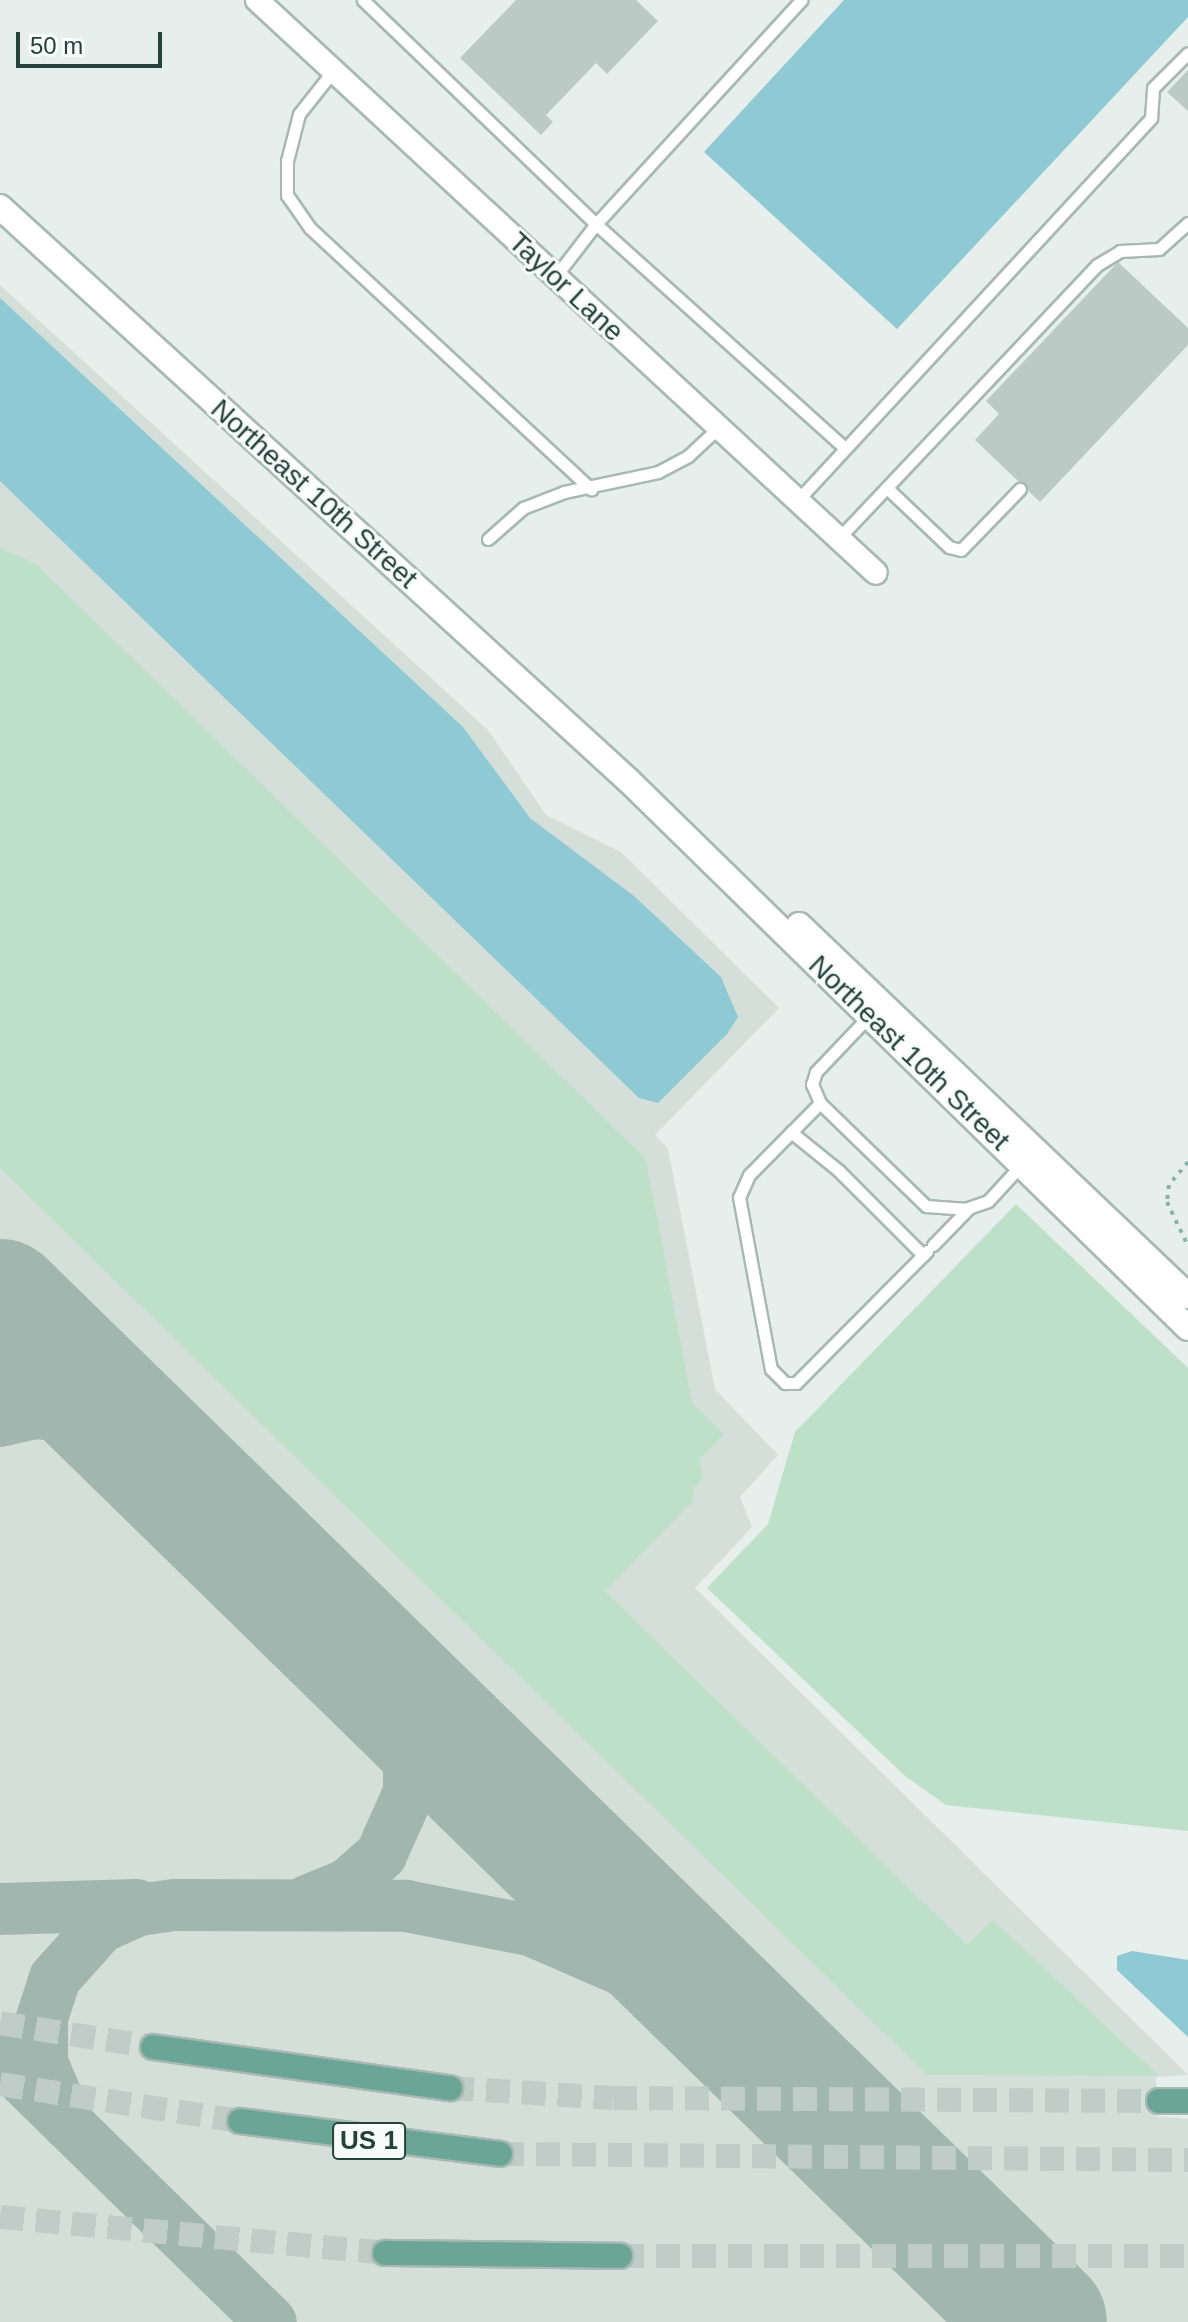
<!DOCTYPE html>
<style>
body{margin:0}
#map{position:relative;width:1188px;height:2322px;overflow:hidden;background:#e6efeb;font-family:Arial,sans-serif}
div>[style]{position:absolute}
.built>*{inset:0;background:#d4dfda}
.green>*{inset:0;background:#bfe0c8}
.water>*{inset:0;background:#8ec9d4}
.taxiway>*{height:52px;margin:-26px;padding:0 26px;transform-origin:26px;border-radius:26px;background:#a2b6b0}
.runway>*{height:132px;margin:-66px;padding:0 66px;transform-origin:66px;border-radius:66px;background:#a2b6b0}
.building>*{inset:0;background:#bbcac4}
.primary-tunnel>*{height:24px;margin-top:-12px;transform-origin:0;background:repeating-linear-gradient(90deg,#bfccc8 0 24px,transparent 0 36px)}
.path>*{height:4px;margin-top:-2px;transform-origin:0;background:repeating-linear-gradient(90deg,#86b3a5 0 4px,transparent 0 10px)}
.roads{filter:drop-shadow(2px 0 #a8b8b2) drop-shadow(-2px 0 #a8b8b2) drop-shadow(0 2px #a8b8b2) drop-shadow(0 -2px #a8b8b2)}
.lane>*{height:11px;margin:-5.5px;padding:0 5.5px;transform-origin:5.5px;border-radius:5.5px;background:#fff}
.street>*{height:22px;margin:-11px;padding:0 11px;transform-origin:11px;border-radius:11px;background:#fff}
.secondary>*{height:24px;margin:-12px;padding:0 12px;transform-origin:12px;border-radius:12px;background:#fff}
.primary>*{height:24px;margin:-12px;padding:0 12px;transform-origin:12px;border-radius:12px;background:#6aa596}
span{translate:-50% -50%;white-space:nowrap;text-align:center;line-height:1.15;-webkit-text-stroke:6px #f7fbf9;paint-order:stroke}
.shield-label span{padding:2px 6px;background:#f7fbf9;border:2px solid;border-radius:6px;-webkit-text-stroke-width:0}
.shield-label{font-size:26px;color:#24423a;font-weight:700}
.street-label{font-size:28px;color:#24423a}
.scale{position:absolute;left:16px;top:32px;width:146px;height:36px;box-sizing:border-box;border:4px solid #24423a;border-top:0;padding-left:10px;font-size:24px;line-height:28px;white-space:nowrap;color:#24423a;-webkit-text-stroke:6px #f7fbf9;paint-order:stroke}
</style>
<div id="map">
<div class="built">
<div style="clip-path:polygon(0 285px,488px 730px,546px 815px,621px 852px,779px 1008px,655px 1135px,668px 1149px,715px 1389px,778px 1455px,740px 1497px,752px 1527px,695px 1588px,1188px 2075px,1156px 2077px,1156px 2116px,1188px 2119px,1188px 2322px,0 2322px)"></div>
</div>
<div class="green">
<div style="clip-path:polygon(0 547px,37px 565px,646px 1159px,692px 1403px,724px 1434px,699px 1460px,703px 1478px,694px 1488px,693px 1501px,605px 1591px,967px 1945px,993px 1920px,1159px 2076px,927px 2075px,0 1168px)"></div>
<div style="clip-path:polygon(1016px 1204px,1188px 1368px,1188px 1831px,946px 1805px,905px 1776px,707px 1588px,768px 1524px,795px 1432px)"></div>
</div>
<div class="water">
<div style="clip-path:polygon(844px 0,1188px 0,1188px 17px,897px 329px,704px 152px)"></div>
<div style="clip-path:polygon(0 298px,463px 727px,530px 818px,634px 896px,721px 977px,738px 1017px,727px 1034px,658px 1103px,639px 1098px,0 481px)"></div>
<div style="clip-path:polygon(1132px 1951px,1188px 1960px,1188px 2037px,1117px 1970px,1117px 1956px)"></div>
</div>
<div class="taxiway">
<div style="left:0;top:1421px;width:37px;rotate:-13deg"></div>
<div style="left:36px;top:1413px;width:42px;rotate:5.4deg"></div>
<div style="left:78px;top:1417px;width:25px;rotate:14deg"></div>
<div style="left:102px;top:1423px;width:75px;rotate:34.1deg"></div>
<div style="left:307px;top:1901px;width:44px;rotate:-22.5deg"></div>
<div style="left:348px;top:1884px;width:44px;rotate:-41.3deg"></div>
<div style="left:381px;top:1855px;width:69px;rotate:-66deg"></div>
<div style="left:409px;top:1792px;width:52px;rotate:-90deg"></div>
<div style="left:409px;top:1740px;width:92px;rotate:-119.9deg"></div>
<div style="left:0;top:1909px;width:137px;rotate:-1.7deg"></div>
<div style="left:0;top:2057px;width:379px;rotate:44.4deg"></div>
<div style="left:68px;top:2124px;width:67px;rotate:-112.8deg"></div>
<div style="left:42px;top:2062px;width:44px;rotate:-90deg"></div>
<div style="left:42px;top:2018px;width:42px;rotate:-72deg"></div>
<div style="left:55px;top:1978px;width:69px;rotate:-48deg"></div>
<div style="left:101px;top:1927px;width:42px;rotate:-24.1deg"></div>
<div style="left:139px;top:1910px;width:36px;rotate:-8deg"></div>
<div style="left:175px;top:1905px;width:231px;rotate:0.2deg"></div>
<div style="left:406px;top:1906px;width:126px;rotate:11deg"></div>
<div style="left:530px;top:1930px;width:138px;rotate:23.4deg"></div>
<div style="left:657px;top:1985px;width:174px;rotate:35.4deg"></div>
</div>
<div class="runway">
<div style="left:0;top:1305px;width:1455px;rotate:44.33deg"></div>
</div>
<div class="building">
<div style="clip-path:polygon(516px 0,636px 0,658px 21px,607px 74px,596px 63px,546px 115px,553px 122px,541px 135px,460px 58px)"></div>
<div style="clip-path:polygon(1188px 70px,1188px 111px,1167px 92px)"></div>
<div style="clip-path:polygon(1118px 262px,1188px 328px,1188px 345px,1040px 502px,975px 440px,999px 414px,986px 401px)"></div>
</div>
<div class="primary-tunnel">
<div style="left:0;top:2023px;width:155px;rotate:8.9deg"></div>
<div style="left:0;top:2084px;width:243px;rotate:8.8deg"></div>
<div style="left:450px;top:2088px;width:163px;rotate:3.5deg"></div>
<div style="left:613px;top:2098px;width:546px;rotate:0.31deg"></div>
<div style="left:500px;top:2154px;width:688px;rotate:0.5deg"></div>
<div style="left:0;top:2217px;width:387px;rotate:5.3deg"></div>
<div style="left:620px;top:2256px;width:568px"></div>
</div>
<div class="path">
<div style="left:1188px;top:1162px;width:30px;rotate:130deg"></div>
<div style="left:1169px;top:1185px;width:17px;rotate:97deg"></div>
<div style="left:1167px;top:1202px;width:49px;rotate:64.5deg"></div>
</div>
<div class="roads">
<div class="lane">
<div style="left:363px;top:0;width:323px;rotate:43.9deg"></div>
<div style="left:596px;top:224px;width:335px;rotate:42deg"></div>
<div style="left:333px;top:71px;width:55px;rotate:128.3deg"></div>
<div style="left:299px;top:114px;width:49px;rotate:104.3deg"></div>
<div style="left:287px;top:161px;width:34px;rotate:90deg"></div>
<div style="left:287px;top:195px;width:40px;rotate:55.1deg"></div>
<div style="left:310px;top:228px;width:384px;rotate:42.9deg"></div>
<div style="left:555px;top:277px;width:67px;rotate:-52.3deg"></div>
<div style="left:596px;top:224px;width:304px;rotate:-47.5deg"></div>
<div style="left:887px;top:488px;width:86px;rotate:43.6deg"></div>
<div style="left:949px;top:547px;width:12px;rotate:14deg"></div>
<div style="left:961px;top:550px;width:85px;rotate:-46deg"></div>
<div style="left:797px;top:501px;width:522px;rotate:-47.25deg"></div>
<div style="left:1151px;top:118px;width:30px;rotate:-86deg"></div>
<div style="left:1153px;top:88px;width:49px;rotate:-45deg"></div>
<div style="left:488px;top:539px;width:47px;rotate:-41.5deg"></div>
<div style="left:523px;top:508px;width:44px;rotate:-21.3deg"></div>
<div style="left:564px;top:492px;width:96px;rotate:-12deg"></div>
<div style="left:658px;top:472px;width:34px;rotate:-28deg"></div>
<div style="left:688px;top:456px;width:40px;rotate:-43deg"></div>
<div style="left:838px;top:539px;width:377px;rotate:-46.6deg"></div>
<div style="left:1097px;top:265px;width:27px;rotate:-31deg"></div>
<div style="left:1120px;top:251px;width:39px;rotate:-3deg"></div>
<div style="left:1159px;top:249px;width:39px;rotate:-42deg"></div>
<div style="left:870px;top:1015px;width:79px;rotate:133.5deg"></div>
<div style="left:816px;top:1072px;width:13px;rotate:108deg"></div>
<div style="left:812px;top:1084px;width:21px;rotate:67deg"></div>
<div style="left:820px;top:1103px;width:148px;rotate:44.2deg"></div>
<div style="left:926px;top:1206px;width:39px;rotate:4deg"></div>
<div style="left:965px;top:1209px;width:24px;rotate:-19deg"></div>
<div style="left:988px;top:1201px;width:50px;rotate:-47.4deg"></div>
<div style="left:820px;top:1103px;width:101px;rotate:134.6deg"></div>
<div style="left:749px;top:1175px;width:24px;rotate:114deg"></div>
<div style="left:739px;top:1197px;width:175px;rotate:79.5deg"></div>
<div style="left:771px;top:1369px;width:20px;rotate:45deg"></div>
<div style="left:785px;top:1383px;width:11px"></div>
<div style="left:796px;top:1383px;width:186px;rotate:-45.2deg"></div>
<div style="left:791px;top:1132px;width:62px;rotate:39.1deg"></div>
<div style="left:839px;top:1171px;width:119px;rotate:45deg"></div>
<div style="left:933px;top:1245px;width:52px;rotate:-45.8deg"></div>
</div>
<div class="street">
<div style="left:257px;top:0;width:843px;rotate:42.79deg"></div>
</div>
<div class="secondary">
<div style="left:0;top:207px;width:852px;rotate:42.38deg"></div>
<div style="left:629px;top:781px;width:782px;rotate:44.38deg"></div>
<div style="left:799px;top:925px;width:538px;rotate:43.64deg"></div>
</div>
<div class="primary">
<div style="left:153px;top:2047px;width:300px;rotate:7.9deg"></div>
<div style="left:1159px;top:2101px;width:29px"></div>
<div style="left:240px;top:2121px;width:262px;rotate:7.2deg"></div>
<div style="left:385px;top:2253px;width:235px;rotate:0.7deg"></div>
</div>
</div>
<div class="shield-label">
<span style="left:369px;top:2141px">US 1</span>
</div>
<div class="street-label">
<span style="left:566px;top:287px;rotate:43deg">Taylor Lane</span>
<span style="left:314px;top:494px;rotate:42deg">Northeast 10th Street</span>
<span style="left:909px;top:1053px;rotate:44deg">Northeast 10th Street</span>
</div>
<div class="scale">50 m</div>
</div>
